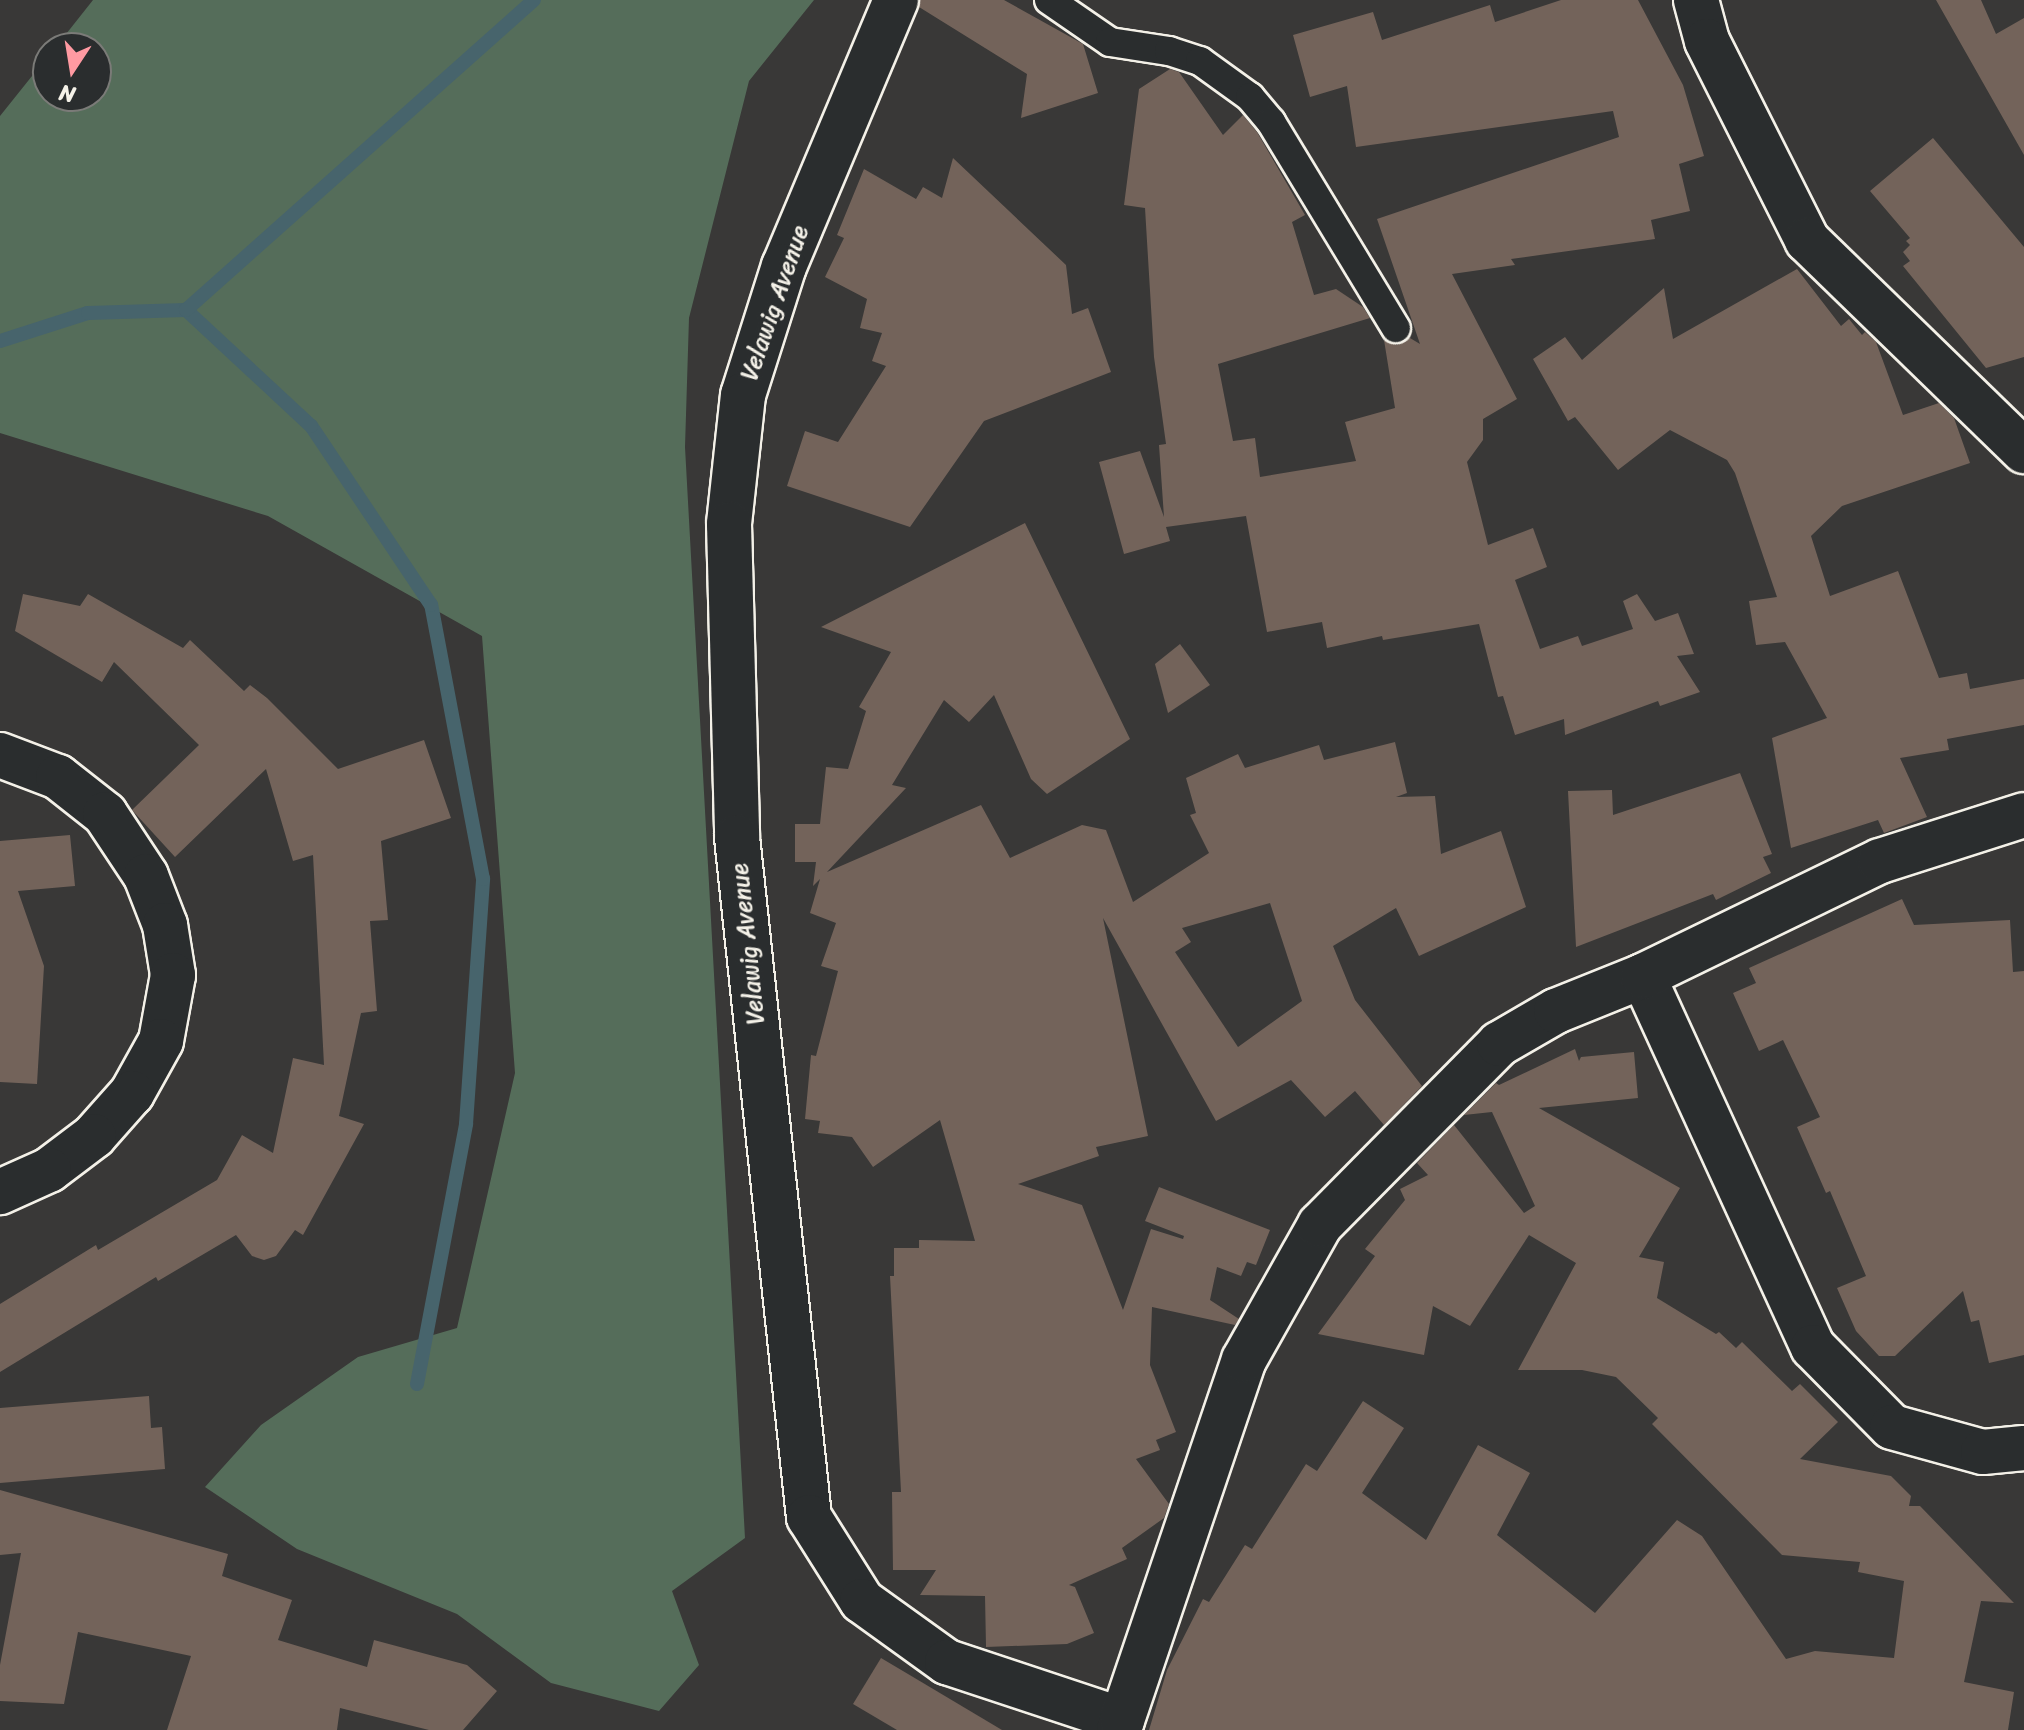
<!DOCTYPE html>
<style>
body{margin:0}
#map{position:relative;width:2024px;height:1730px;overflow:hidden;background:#393837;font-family:Sriracha,sans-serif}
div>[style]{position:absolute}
.green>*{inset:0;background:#556d5a}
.stream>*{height:14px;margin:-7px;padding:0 7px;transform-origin:7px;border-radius:7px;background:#47646c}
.building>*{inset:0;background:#73635a}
.roads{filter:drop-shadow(2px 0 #f4f1e8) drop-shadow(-2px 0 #f4f1e8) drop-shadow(0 2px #f4f1e8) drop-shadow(0 -2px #f4f1e8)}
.lane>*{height:28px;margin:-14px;padding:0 14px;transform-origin:14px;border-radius:14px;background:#2a2d2e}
.street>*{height:44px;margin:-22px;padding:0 22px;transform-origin:22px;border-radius:22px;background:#2a2d2e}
span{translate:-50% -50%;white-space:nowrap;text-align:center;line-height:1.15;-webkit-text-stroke:7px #2a2d2e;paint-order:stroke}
.street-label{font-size:24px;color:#f4f1e8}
.north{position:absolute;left:32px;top:32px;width:80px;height:80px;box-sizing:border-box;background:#2a2d2e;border:2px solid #7b7b78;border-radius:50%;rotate:192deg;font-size:22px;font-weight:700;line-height:32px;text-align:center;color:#f4f1e8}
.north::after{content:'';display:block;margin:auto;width:28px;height:36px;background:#ff9aa2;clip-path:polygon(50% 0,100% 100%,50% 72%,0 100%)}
</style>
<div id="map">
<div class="green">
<div style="clip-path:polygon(93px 0,814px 0,749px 81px,689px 318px,685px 447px,745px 1538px,672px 1591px,699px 1665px,659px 1711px,551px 1683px,457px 1614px,297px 1549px,205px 1487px,261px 1425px,358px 1357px,457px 1328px,515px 1073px,482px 636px,268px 516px,0 433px,0 116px,48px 56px,48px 96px,96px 96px,96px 48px,55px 48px)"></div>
</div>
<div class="stream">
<div style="left:0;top:341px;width:92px;rotate:-17.7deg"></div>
<div style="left:88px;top:313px;width:98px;rotate:-1.8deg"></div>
<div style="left:417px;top:1384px;width:265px;rotate:-79.3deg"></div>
<div style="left:466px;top:1124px;width:246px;rotate:-86deg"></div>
<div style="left:483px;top:879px;width:279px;rotate:-100.7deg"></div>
<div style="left:431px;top:605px;width:216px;rotate:-123.8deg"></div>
<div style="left:311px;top:426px;width:171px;rotate:-137.1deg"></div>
<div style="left:186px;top:310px;width:466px;rotate:-41.7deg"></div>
</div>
<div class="building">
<div style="clip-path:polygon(920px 0,1004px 0,1083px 44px,1098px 93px,1021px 118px,1027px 74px,919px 7px)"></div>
<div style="clip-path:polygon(1561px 0,1638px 0,1683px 85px,1704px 156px,1679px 164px,1690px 211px,1651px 220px,1655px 239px,1511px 259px,1515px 265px,1452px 274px,1517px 399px,1483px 419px,1483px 440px,1467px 462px,1488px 545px,1533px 528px,1547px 567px,1515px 580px,1540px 649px,1578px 636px,1582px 646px,1633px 629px,1623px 601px,1637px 594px,1655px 621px,1678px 613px,1694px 654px,1677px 656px,1700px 692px,1660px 706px,1658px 701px,1565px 735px,1564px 719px,1515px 735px,1503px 696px,1498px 697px,1479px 624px,1383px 640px,1382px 636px,1327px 648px,1322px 622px,1267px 632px,1246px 516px,1166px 527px,1170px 541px,1124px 554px,1099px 462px,1140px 451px,1164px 517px,1159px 445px,1166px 444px,1154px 357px,1145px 208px,1124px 205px,1139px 89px,1170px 69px,1179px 72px,1223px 135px,1243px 115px,1257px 132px,1305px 215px,1292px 222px,1314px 295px,1336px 289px,1363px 307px,1370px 318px,1218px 364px,1233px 441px,1255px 438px,1260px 477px,1356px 461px,1345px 422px,1395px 408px,1384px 340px,1397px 345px,1410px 338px,1420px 344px,1377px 219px,1619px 137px,1613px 111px,1356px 147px,1347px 86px,1310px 97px,1293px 35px,1373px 12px,1382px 40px,1490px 5px,1495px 22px)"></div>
<div style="clip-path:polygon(1936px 0,1981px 0,1996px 34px,2024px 18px,2024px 155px)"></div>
<div style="clip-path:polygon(1933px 138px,2024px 247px,2024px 357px,1986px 368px,1903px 266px,1910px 261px,1903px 252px,1910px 245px,1906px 241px,1910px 238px,1870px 191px)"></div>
<div style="clip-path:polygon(953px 158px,1066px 265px,1072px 314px,1088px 308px,1111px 372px,984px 421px,910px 527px,787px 486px,805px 431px,838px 442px,886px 366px,872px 361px,882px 333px,860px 328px,867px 299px,825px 277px,844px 238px,837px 235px,864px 169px,916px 199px,923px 187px,942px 198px)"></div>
<div style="clip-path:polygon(1797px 269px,1841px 326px,1849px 319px,1862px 335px,1865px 332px,1876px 342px,1903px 415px,1939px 403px,1954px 418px,1970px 463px,1842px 506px,1811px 536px,1830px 596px,1898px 571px,1939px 678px,1967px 673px,1970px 689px,2024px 679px,2024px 725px,1947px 739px,1949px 750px,1900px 758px,1927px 817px,1884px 833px,1878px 820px,1791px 848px,1772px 738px,1827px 718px,1785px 642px,1756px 645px,1749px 601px,1777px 597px,1735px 473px,1727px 460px,1670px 430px,1618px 470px,1575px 417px,1568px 421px,1533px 359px,1565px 337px,1582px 360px,1664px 288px,1673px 339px)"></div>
<div style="clip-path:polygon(evenodd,1025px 523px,1130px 739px,1047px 794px,1031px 779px,994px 695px,969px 722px,944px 700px,892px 785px,906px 788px,827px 872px,981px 805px,1010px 858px,1082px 825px,1106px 830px,1133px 902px,1209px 853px,1190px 815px,1196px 813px,1186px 778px,1238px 754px,1245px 768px,1319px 745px,1324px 760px,1395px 742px,1407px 793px,1396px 797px,1435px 796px,1441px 854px,1501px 831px,1526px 907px,1419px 956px,1396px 908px,1333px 946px,1355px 1000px,1422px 1086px,1384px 1125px,1355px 1091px,1325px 1117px,1291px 1080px,1216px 1121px,1103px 918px,1148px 1136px,1096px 1147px,1099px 1156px,1018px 1184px,1082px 1205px,1123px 1310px,1151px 1229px,1183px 1239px,1184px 1236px,1145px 1221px,1159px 1187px,1270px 1230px,1256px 1265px,1247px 1262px,1241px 1276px,1217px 1267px,1210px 1300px,1239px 1319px,1235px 1325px,1152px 1307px,1150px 1365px,1176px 1432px,1156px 1440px,1160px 1450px,1136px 1459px,1169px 1504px,1164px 1518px,1122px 1548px,1127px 1559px,1069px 1585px,1075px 1587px,1094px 1633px,1067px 1644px,986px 1647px,985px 1596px,920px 1595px,936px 1570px,893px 1570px,892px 1492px,901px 1492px,890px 1276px,894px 1276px,894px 1248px,919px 1248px,919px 1240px,975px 1241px,940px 1120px,873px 1167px,852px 1137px,818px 1133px,820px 1121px,805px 1119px,811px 1055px,816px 1056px,838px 971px,821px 966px,836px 923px,810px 913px,820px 879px,813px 886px,816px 862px,795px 862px,795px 824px,820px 824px,826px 767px,848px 769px,866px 711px,859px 707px,891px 652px,821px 627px,1025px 523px,1270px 903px,1302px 1001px,1238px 1047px,1175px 952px,1191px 942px,1182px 928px,1270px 903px)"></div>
<div style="clip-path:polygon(23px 594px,80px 606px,88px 594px,183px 648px,190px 640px,244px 691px,250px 685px,267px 698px,338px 769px,424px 740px,451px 818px,381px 841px,388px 920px,370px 921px,377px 1011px,361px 1013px,339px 1116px,364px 1124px,303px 1235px,295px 1230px,276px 1256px,264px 1260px,252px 1256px,236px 1235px,158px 1281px,156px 1277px,0 1372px,0 1304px,96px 1245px,98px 1250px,217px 1180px,242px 1135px,273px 1153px,293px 1058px,324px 1065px,313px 855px,293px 861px,266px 769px,175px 857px,132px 810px,199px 745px,114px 662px,102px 682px,15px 631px)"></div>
<div style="clip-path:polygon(1180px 644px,1210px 685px,1168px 713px,1155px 664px)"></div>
<div style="clip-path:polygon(1740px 773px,1772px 854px,1763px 857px,1771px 873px,1716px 900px,1713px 894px,1576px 947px,1568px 791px,1612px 790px,1613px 815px)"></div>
<div style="clip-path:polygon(70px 835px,75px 886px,18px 891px,44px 966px,37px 1084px,0 1082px,0 841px)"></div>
<div style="clip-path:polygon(1902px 899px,1914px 925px,2010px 920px,2013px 972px,2024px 971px,2024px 1355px,1989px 1363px,1979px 1320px,1971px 1322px,1963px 1291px,1895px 1356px,1879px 1356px,1856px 1331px,1837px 1288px,1866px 1276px,1830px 1191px,1826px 1193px,1797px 1127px,1820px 1117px,1783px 1040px,1759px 1051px,1733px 993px,1756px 983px,1749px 968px)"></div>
<div style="clip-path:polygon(1575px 1049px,1579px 1061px,1581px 1057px,1634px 1052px,1638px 1098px,1539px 1108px,1680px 1188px,1639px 1257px,1664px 1262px,1657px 1298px,1716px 1334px,1719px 1332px,1736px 1348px,1742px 1342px,1792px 1391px,1800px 1384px,1838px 1422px,1800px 1459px,1891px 1476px,1911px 1496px,1909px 1506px,1920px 1506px,2014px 1603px,1981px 1601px,1964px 1682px,2014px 1692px,2008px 1730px,1149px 1730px,1167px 1670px,1203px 1599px,1209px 1602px,1245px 1545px,1252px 1549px,1306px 1464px,1317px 1471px,1363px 1401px,1404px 1428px,1362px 1493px,1426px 1540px,1478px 1445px,1530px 1473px,1497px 1535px,1595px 1613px,1677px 1520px,1702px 1536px,1786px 1659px,1815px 1651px,1894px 1658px,1904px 1581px,1858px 1572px,1860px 1562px,1782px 1555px,1652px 1424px,1658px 1418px,1616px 1377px,1582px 1370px,1518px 1370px,1576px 1263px,1529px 1235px,1470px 1326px,1433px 1306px,1424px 1355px,1318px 1334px,1375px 1256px,1365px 1249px,1405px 1200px,1400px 1189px,1428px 1175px,1417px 1163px,1454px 1125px,1524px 1213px,1535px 1206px,1492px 1112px,1464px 1115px,1496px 1083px,1499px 1085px)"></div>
<div style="clip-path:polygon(149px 1396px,151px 1428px,162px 1427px,165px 1469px,0 1483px,0 1408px)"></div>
<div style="clip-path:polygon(0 1490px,228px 1554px,222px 1576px,292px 1600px,278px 1640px,367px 1667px,374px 1640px,467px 1665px,497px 1691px,463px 1730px,429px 1730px,340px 1708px,337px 1730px,167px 1730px,191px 1656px,78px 1632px,64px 1704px,0 1701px,0 1665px,21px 1553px,0 1555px)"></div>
<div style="clip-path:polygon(881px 1658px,908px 1674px,1002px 1730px,897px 1730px,853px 1704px)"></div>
</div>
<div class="roads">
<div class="lane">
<div style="left:1049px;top:0;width:74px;rotate:34.5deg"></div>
<div style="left:1110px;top:42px;width:60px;rotate:8.7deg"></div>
<div style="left:1169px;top:51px;width:33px;rotate:18deg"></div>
<div style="left:1200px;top:61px;width:62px;rotate:35.8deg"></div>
<div style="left:1250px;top:97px;width:33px;rotate:50deg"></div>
<div style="left:1271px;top:122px;width:241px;rotate:58.8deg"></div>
</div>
<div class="street">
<div style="left:896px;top:0;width:289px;rotate:112.8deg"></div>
<div style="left:784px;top:266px;width:135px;rotate:107.6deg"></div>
<div style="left:743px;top:395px;width:130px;rotate:96.2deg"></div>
<div style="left:729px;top:524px;width:313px;rotate:88.5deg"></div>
<div style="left:737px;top:837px;width:684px;rotate:83.96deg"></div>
<div style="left:809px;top:1517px;width:99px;rotate:57.8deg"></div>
<div style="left:862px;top:1601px;width:105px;rotate:35.7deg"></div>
<div style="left:947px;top:1662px;width:184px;rotate:18.3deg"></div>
<div style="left:1122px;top:1720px;width:10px;rotate:107deg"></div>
<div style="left:1696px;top:0;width:42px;rotate:75deg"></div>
<div style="left:1707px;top:41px;width:223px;rotate:63.3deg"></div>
<div style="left:1807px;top:240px;width:303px;rotate:44.2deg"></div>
<div style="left:0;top:755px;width:62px;rotate:20.8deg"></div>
<div style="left:58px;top:777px;width:60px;rotate:38.2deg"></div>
<div style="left:105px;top:814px;width:74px;rotate:56.5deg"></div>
<div style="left:146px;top:876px;width:53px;rotate:68.8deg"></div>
<div style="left:165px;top:925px;width:51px;rotate:80.9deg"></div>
<div style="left:173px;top:975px;width:67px;rotate:100.3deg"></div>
<div style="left:161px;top:1041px;width:60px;rotate:119.1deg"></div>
<div style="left:132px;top:1093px;width:57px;rotate:131.5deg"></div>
<div style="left:94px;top:1136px;width:56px;rotate:142.9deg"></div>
<div style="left:49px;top:1170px;width:54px;rotate:155.8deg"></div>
<div style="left:1643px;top:976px;width:408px;rotate:65.4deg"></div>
<div style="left:1813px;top:1347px;width:112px;rotate:45.4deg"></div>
<div style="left:1892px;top:1427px;width:94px;rotate:15.4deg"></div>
<div style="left:1983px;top:1452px;width:41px;rotate:-5.6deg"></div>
<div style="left:1122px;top:1720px;width:380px;rotate:-71.3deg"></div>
<div style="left:1244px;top:1360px;width:155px;rotate:-60.6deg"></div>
<div style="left:1320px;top:1225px;width:255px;rotate:-45.3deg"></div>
<div style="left:1499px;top:1044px;width:66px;rotate:-30.1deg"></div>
<div style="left:1556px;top:1011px;width:94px;rotate:-21.9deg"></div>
<div style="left:1643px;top:976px;width:263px;rotate:-25.9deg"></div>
<div style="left:1880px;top:861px;width:151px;rotate:-17.7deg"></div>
</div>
</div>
<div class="street-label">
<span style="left:775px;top:303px;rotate:-71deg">Velawig Avenue</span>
<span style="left:748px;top:944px;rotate:-96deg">Velawig Avenue</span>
</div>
<div class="north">N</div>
</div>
